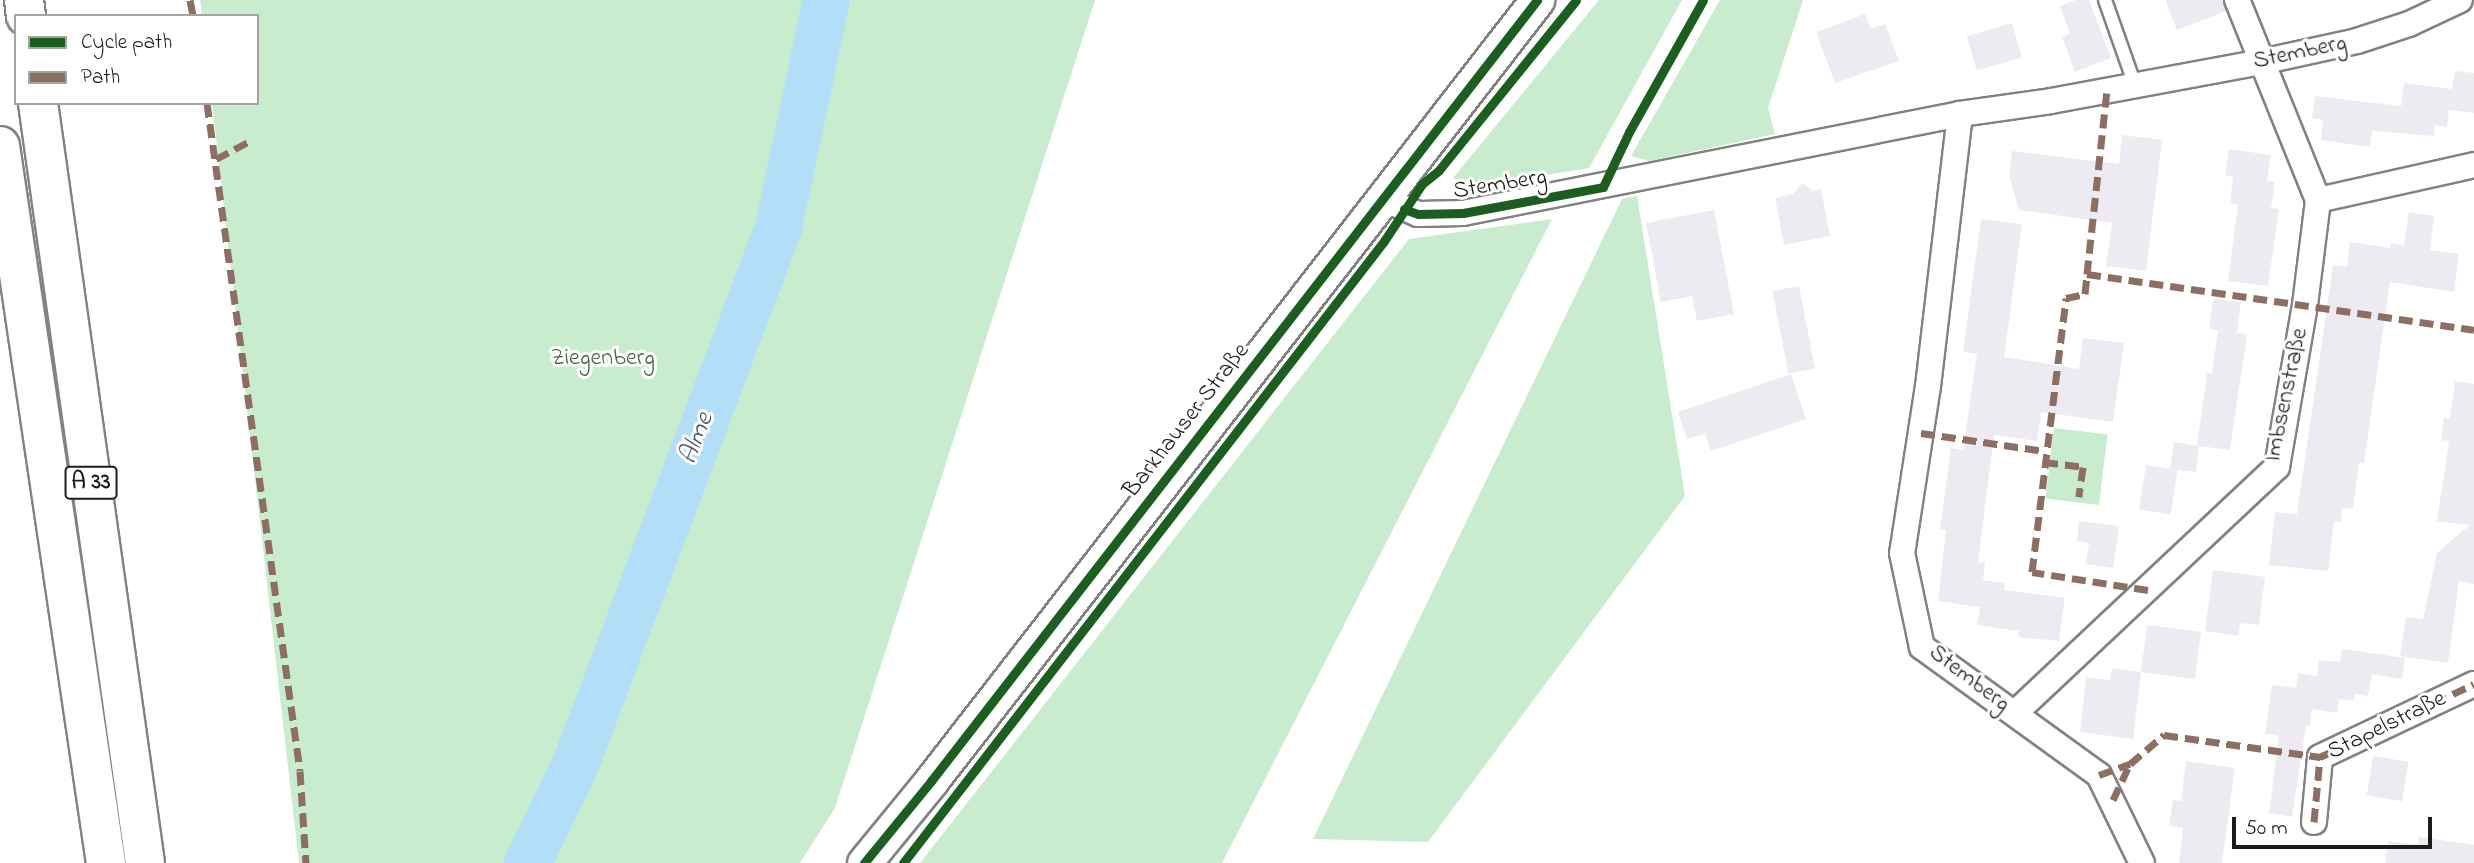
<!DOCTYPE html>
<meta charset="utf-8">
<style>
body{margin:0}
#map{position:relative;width:2474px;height:863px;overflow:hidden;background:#fff;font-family:"Indie Flower",sans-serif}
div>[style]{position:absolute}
.green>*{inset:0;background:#c9ecce;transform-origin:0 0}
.river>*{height:47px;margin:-23.5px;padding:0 23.5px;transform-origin:23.5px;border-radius:23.5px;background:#b3def7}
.building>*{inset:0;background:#eeeaf2;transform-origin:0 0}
.roads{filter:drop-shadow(2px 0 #828282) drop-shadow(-2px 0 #828282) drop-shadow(0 2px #828282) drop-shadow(0 -2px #828282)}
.lane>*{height:12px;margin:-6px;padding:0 6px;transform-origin:6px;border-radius:6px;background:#fff}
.street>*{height:24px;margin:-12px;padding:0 12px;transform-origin:12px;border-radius:12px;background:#fff}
.secondary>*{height:33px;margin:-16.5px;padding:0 16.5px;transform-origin:16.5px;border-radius:16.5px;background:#fff}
.highway>*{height:38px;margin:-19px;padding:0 19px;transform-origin:19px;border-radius:19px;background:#fff}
.quiet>*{height:7px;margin-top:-3.5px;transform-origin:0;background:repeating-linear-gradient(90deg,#8d6e63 0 14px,transparent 0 21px)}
.cycleway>*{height:9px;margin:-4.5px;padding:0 4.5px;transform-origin:4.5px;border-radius:4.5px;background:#1b5e20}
span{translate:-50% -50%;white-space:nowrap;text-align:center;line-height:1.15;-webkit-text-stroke:6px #fff;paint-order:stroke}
.shield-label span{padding:2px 5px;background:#fff;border:2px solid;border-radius:5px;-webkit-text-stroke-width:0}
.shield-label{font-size:23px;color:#1c1c1c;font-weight:700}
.street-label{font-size:24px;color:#1c1c1c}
.park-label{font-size:24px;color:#495f4c}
.water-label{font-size:26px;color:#465b68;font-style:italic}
.legend{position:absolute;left:14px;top:14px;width:245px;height:91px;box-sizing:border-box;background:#fff;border:2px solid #a4a4a4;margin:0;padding:9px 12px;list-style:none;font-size:21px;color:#1c1c1c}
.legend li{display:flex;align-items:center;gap:14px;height:35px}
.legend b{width:35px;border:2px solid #a4a4a4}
.scale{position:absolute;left:2232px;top:817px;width:200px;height:32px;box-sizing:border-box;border:4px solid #1c1c1c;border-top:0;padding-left:9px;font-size:21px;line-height:24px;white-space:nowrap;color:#1c1c1c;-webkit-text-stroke:5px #fff;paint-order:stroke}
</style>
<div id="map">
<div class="green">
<div style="clip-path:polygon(200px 0,1095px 0,835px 808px,800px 863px,299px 863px,212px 103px,257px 103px,257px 16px,202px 16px)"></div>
<div style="clip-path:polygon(1599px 0,1682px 0,1589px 168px,1479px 186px,1453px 178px)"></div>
<div style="clip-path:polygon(1720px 0,1803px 0,1768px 108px,1775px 134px,1649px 161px,1631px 156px)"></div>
<div style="clip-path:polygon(1637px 196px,1685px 496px,1428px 842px,1313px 839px,1622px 199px)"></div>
<div style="clip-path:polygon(1552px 219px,1222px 863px,920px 863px,1409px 239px)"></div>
<div style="left:2054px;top:428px;width:54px;height:71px;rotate:7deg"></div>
</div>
<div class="river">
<div style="left:527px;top:863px;width:110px;rotate:-64.1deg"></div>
<div style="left:575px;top:764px;width:574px;rotate:-69.29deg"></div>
<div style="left:778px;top:227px;width:232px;rotate:-78.1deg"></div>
</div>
<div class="building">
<div style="clip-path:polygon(2076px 0,2089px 0,2111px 58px,2075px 72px,2062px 37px,2070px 34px,2060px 6px)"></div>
<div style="clip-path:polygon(2165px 0,2222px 0,2226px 11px,2177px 30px)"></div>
<div style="clip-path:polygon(1865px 14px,1871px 29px,1885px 24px,1899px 61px,1835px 83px,1816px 32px)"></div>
<div style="left:2012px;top:23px;width:36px;height:47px;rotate:74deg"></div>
<div style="clip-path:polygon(2455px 71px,2474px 73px,2474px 113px,2449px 110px,2447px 127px,2435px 125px,2434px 136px,2372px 131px,2370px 147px,2321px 140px,2323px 120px,2312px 118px,2315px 96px,2401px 106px,2404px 83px,2452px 89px)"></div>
<div style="clip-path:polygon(2122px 135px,2162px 140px,2146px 271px,2106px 266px,2112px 223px,2019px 210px,2009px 175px,2012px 151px,2119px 164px)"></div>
<div style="clip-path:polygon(2229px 149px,2271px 155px,2267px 181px,2275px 182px,2271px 208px,2279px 209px,2268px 286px,2228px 281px,2238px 204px,2230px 203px,2233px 177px,2225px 175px)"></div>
<div style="clip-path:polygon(1802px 183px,1813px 191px,1821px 189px,1830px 236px,1784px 245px,1775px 198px,1793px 194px)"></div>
<div style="clip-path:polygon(1714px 210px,1734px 314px,1697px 321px,1692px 296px,1661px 302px,1646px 223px)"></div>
<div style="clip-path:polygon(2409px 212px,2434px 216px,2430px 250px,2459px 254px,2454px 292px,2390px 282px,2364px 463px,2359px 463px,2353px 509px,2342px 508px,2341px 522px,2334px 521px,2328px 571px,2269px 565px,2275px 512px,2297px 514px,2333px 265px,2347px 267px,2350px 242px,2390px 248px,2391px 243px,2404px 245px)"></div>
<div style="clip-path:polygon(1981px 219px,2022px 224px,2004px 357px,2079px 369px,2083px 338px,2124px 343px,2113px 422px,2041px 412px,2037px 441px,1994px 435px,1978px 562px,1985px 563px,1983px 580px,2005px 583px,2004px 590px,2065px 598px,2059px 641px,2018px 637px,2019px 631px,1977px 625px,1980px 607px,1938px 601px,1946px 530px,1940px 529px,1951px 448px,1963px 450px,1977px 354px,1963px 352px)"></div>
<div style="left:1799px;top:286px;width:84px;height:27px;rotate:79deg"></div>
<div style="clip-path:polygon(2213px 299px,2241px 302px,2237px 333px,2247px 334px,2230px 450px,2199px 446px,2196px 472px,2170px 469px,2174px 442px,2197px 446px,2207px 373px,2212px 374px,2218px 331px,2227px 332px,2209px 329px)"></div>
<div style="clip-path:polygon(1791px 374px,1806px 419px,1711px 451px,1705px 434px,1687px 439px,1678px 412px)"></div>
<div style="clip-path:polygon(2455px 381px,2474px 384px,2474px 584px,2459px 581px,2448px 663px,2400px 656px,2406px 617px,2423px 619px,2437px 553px,2470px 525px,2437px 521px,2449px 441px,2441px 440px,2444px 418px,2450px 419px)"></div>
<div style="left:2146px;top:465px;width:32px;height:45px;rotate:9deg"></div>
<div style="clip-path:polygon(2079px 521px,2119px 526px,2113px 568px,2086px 564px,2089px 543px,2077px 541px)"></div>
<div style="clip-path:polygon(2213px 570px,2265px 577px,2259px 625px,2240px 623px,2238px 636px,2205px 631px)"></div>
<div style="clip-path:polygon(2147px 625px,2201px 632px,2195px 679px,2141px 672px,2133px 739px,2080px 732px,2086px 677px,2110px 680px,2112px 668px,2141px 672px)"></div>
<div style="clip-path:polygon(2342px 649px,2405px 658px,2402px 679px,2372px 674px,2368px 696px,2355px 694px,2354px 701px,2339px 699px,2337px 713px,2312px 709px,2310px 726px,2306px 725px,2292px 817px,2269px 813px,2279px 736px,2265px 734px,2272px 685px,2296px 688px,2298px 673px,2317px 676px,2319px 660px,2340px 662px)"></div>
<div style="left:2373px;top:756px;width:36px;height:40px;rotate:9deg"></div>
<div style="clip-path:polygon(2186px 761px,2235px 768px,2222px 863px,2179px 863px,2183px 828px,2169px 826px,2173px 800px,2181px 801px)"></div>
<div style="clip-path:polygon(2419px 837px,2474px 845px,2474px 863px,2385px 863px,2388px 841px,2418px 845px)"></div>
</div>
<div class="roads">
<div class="lane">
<div style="left:2105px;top:0;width:90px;rotate:70.6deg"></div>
</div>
<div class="street">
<div style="left:1960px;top:114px;width:274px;rotate:96.7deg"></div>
<div style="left:1928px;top:386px;width:169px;rotate:98.8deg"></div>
<div style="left:1902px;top:553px;width:96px;rotate:78deg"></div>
<div style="left:1922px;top:647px;width:218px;rotate:35.9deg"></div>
<div style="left:2099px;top:775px;width:98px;rotate:64deg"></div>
<div style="left:1384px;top:199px;width:37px;rotate:24deg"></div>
<div style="left:1418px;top:214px;width:45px;rotate:-1.3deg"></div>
<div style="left:1463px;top:213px;width:507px;rotate:-11.27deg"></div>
<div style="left:1960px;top:114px;width:92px;rotate:-8.1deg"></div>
<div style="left:2051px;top:101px;width:214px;rotate:-10.5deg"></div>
<div style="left:2261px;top:62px;width:98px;rotate:-12.3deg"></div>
<div style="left:2357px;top:41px;width:55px;rotate:-18.1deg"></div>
<div style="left:2409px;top:24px;width:56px;rotate:-25.2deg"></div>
<div style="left:2318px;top:200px;width:160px;rotate:-12.6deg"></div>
<div style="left:2015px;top:713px;width:359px;rotate:-43.2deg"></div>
<div style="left:2277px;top:467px;width:164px;rotate:-80.2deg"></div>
<div style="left:2305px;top:305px;width:106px;rotate:-82.9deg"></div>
<div style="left:2318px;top:200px;width:216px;rotate:-112deg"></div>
<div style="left:2314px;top:822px;width:65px;rotate:-84.7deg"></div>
<div style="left:2320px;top:757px;width:170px;rotate:-25.4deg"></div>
</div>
<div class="secondary">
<div style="left:864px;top:863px;width:106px;rotate:-50.7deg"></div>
<div style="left:931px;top:781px;width:989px;rotate:-52.19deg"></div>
</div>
<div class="highway">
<div style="left:24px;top:0;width:16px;rotate:83deg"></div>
<div style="left:38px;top:103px;width:767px;rotate:81.99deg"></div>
<div style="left:0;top:146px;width:725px;rotate:81.59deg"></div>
</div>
</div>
<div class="quiet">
<div style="left:190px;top:0;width:16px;rotate:79deg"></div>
<div style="left:207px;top:103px;width:674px;rotate:82.07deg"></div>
<div style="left:300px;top:771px;width:92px;rotate:86.3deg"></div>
<div style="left:216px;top:159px;width:40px;rotate:-28deg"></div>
<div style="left:2087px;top:274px;width:185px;rotate:-83.8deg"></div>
<div style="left:1921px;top:433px;width:125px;rotate:8.3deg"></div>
<div style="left:2044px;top:462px;width:39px;rotate:7deg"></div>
<div style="left:2083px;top:467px;width:30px;rotate:98deg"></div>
<div style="left:2148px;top:590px;width:117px;rotate:-171.2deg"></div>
<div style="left:2032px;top:572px;width:276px;rotate:-82.9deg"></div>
<div style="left:2066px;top:298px;width:19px;rotate:-12deg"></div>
<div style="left:2085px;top:294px;width:20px;rotate:-84deg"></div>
<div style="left:2087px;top:274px;width:391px;rotate:8.2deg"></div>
<div style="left:2099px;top:775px;width:33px;rotate:-20deg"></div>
<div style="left:2130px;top:764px;width:45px;rotate:-40.5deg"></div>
<div style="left:2164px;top:735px;width:158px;rotate:8deg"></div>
<div style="left:2113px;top:800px;width:40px;rotate:-65deg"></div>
<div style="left:2314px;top:822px;width:65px;rotate:-84.7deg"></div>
<div style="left:2320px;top:757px;width:170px;rotate:-25.4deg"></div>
</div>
<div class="cycleway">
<div style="left:1404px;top:209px;width:15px;rotate:20deg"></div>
<div style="left:1418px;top:214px;width:45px;rotate:-1.3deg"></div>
<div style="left:1463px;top:213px;width:142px;rotate:-10.5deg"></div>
<div style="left:1603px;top:187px;width:61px;rotate:-64.7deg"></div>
<div style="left:1629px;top:132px;width:151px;rotate:-60.7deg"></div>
<div style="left:864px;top:863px;width:106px;rotate:-50.7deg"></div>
<div style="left:931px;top:781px;width:989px;rotate:-52.19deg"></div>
<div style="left:903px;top:863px;width:786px;rotate:-52.28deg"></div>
<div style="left:1384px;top:241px;width:69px;rotate:-56.3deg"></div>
<div style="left:1422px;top:184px;width:22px;rotate:-39deg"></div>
<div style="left:1439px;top:170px;width:218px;rotate:-51.1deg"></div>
</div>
<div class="shield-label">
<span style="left:91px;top:483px">A 33</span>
</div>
<div class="street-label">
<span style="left:2300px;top:53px;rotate:-12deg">Stemberg</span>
<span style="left:1500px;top:185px;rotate:-9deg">Stemberg</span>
<span style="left:2287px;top:395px;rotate:-78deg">Imbsenstraße</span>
<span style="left:1187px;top:421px;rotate:-52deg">Barkhauser Straße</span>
<span style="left:1969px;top:679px;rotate:37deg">Stemberg</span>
<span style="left:2387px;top:726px;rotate:-26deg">Stapelstraße</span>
</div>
<div class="park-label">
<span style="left:603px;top:359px">Ziegenberg</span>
</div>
<div class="water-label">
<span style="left:698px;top:439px;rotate:-69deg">Alme</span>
</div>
<ul class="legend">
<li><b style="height:9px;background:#1b5e20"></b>Cycle path</li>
<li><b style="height:9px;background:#8d6e63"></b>Path</li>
</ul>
<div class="scale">50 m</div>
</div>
